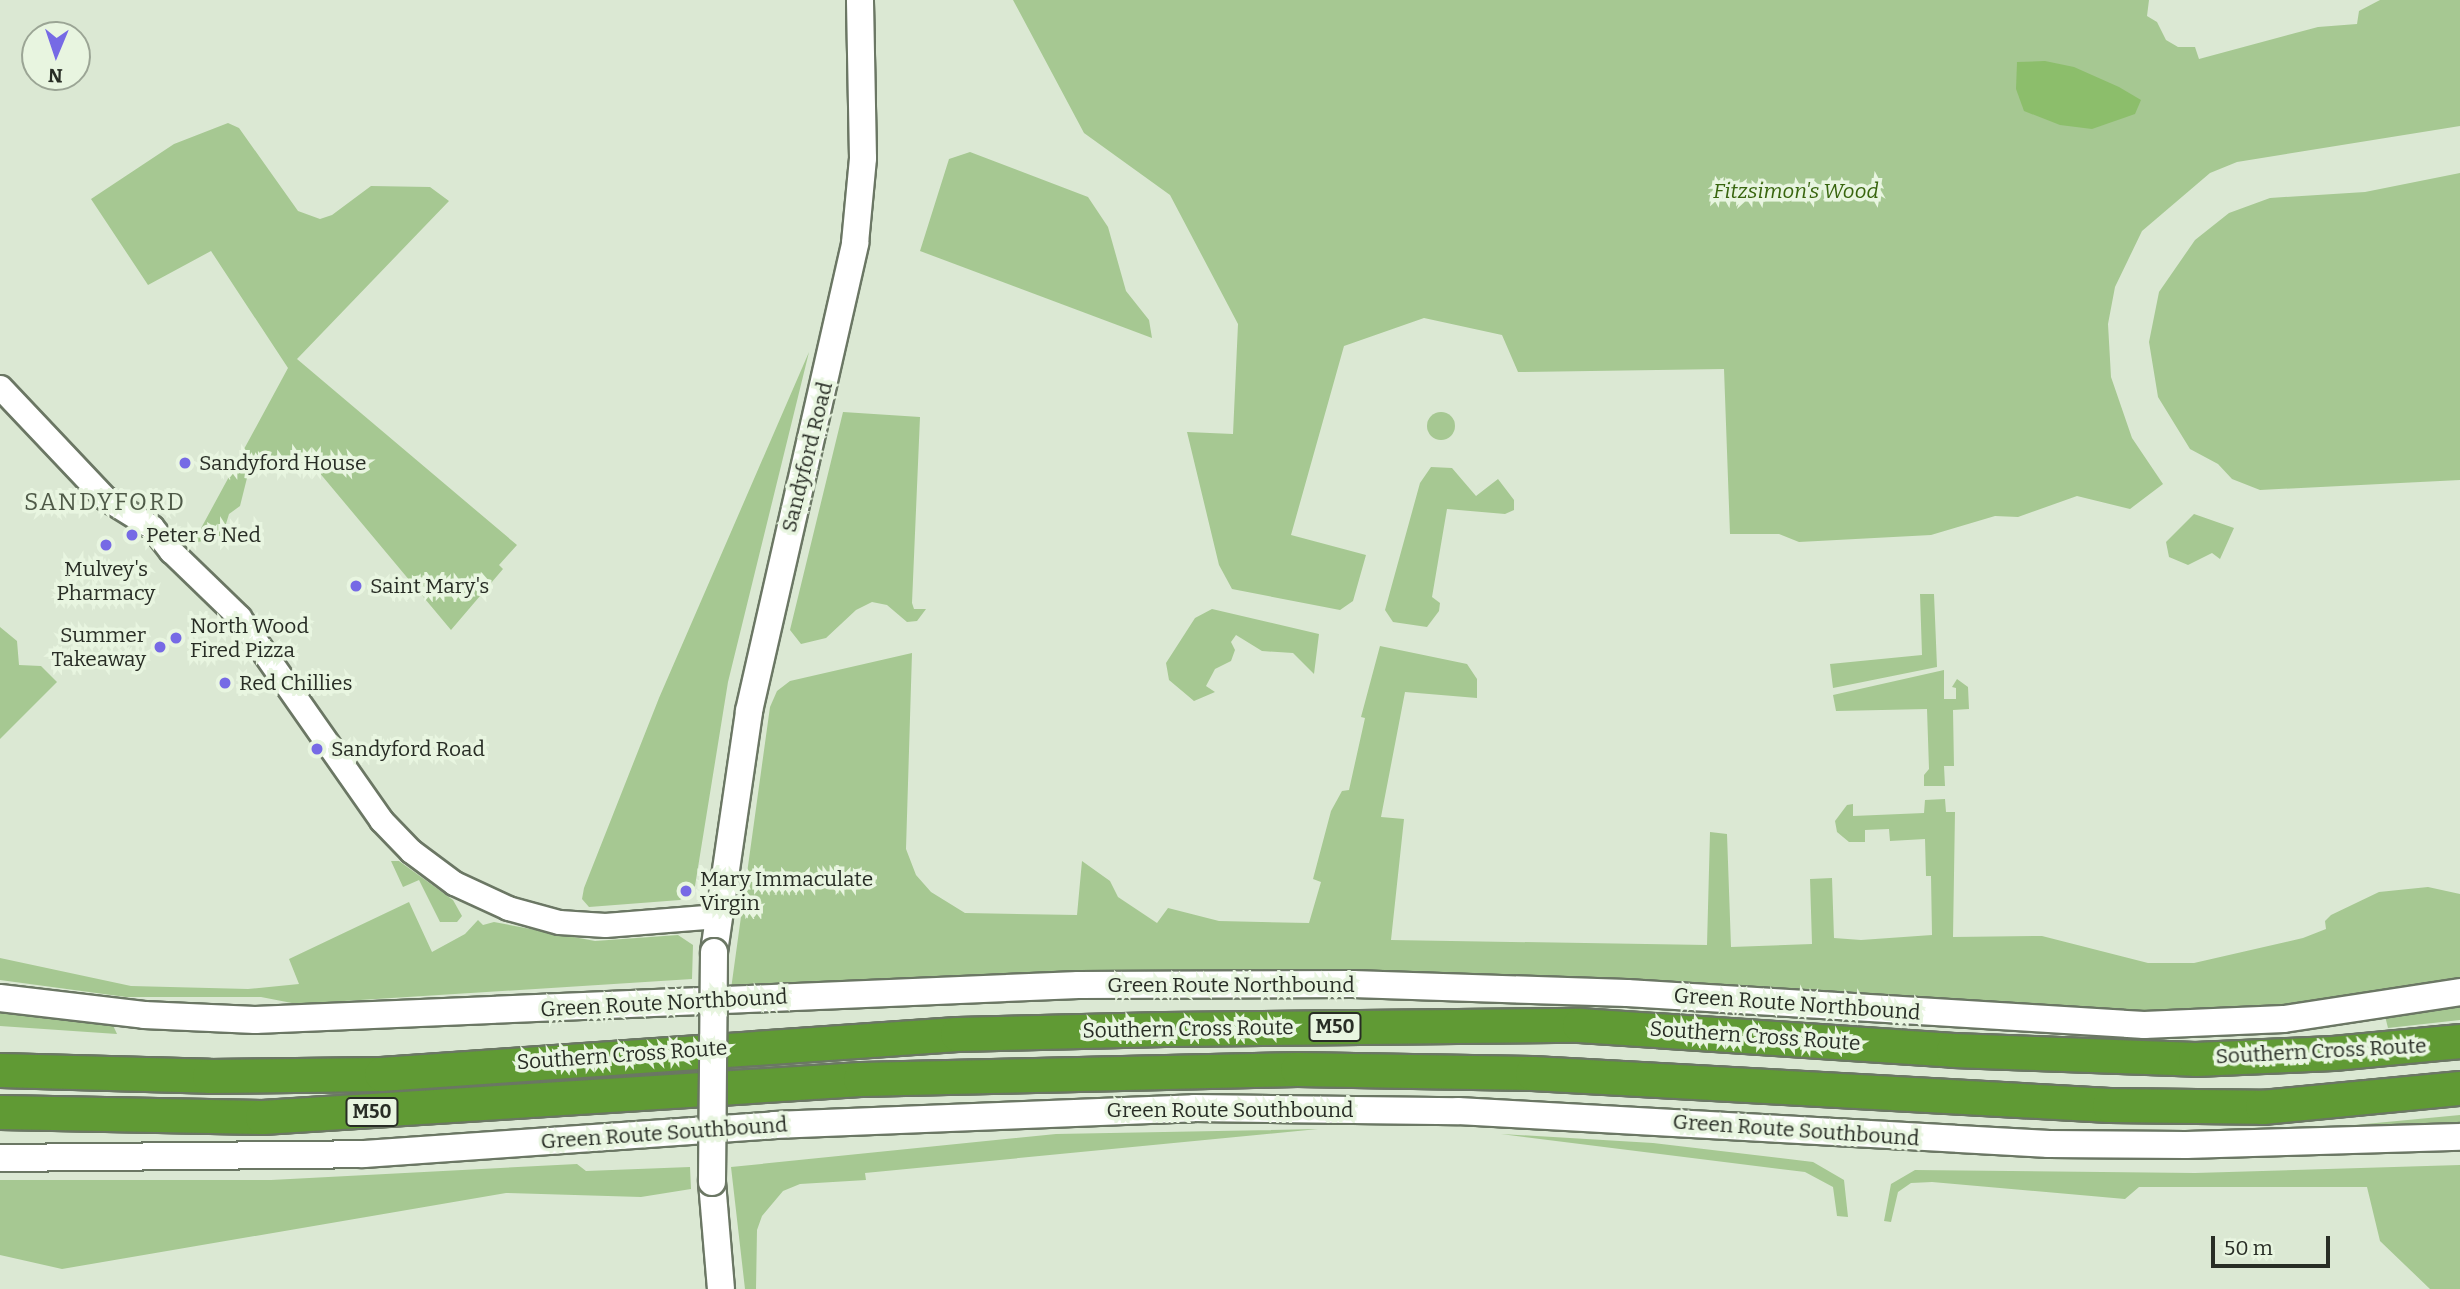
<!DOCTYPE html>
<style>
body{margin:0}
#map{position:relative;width:2460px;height:1289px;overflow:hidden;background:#dbe8d3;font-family:Bitter,serif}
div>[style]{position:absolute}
.green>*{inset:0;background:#a6c892}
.round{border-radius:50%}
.water>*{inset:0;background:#8cbe6b}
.roads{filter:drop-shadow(2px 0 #6b7764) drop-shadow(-2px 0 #6b7764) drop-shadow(0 2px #6b7764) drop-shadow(0 -2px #6b7764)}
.tertiary>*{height:23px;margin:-11.5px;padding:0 11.5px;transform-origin:11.5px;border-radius:11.5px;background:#fff}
.secondary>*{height:26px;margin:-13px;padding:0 13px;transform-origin:13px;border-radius:13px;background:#fff}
.motorway>*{height:33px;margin:-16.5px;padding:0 16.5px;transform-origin:16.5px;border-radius:16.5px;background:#609a34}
.bridges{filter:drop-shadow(2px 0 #6b7764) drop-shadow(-2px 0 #6b7764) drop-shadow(0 2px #6b7764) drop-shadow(0 -2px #6b7764)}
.secondary-bridge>*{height:26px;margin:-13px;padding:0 13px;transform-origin:13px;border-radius:13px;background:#fff}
.dots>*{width:19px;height:19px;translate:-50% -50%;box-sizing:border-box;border:4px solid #e8f5e0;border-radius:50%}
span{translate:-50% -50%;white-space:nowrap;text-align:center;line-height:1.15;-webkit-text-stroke:7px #e8f5e0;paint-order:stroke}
.shield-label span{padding:2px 5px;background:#e8f5e0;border:2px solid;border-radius:5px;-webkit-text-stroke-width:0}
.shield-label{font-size:19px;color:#282d25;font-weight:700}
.park-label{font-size:21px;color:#38650e;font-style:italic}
.street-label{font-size:21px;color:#282d25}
.poi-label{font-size:21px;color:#282d25}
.left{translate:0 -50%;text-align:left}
.right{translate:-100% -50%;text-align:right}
.quarter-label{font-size:24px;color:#4f5a48;letter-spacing:2px}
.north{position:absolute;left:21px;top:21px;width:70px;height:70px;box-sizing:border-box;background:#e8f5e0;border:2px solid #9ba595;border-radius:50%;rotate:182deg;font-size:19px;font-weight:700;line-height:28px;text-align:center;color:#282d25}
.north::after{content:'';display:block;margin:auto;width:24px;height:32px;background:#766ae5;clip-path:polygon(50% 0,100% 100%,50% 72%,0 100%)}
.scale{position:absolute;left:2211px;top:1236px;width:119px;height:32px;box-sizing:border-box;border:4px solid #282d25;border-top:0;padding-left:9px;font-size:21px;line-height:24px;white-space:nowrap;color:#282d25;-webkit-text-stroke:5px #e8f5e0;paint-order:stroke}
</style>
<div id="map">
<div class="green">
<div style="clip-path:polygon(1013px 0,2149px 0,2147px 16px,2157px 22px,2166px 40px,2178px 47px,2195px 47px,2199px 59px,2318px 27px,2357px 24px,2359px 11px,2380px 0,2460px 0,2460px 126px,2237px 162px,2210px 173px,2142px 231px,2115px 287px,2108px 324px,2111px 377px,2132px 438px,2163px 484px,2130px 509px,2077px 496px,2018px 517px,1995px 516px,1931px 535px,1799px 542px,1779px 534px,1730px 534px,1724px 369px,1518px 372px,1502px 335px,1424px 318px,1344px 346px,1291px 535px,1366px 555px,1353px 601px,1340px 610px,1232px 589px,1219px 565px,1187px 432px,1233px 434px,1238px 324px,1170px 195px,1084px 133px)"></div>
<div style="clip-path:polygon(228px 123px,239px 128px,298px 211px,320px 219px,332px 215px,371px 186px,430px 187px,449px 201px,297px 359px,517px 545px,499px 565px,503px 569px,451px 630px,308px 459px,293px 466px,254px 466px,249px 470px,240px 506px,229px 514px,222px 537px,193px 543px,288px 368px,211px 251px,148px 285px,91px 199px,174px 144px)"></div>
<div style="clip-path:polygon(970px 152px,1088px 197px,1108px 227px,1126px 291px,1149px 320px,1152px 338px,920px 251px,949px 159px)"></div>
<div style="clip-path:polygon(2460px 173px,2460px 480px,2260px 490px,2232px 479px,2218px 464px,2190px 449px,2158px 397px,2149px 342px,2159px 292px,2195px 240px,2229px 213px,2270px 198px,2365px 192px)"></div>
<div style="clip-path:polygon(809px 352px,728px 682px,695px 886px,680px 900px,589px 907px,582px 899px,584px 888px,659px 698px)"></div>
<div style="clip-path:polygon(843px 412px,920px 417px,912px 603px,914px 609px,926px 609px,917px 621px,907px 622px,887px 605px,872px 602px,856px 610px,826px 638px,801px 644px,790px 630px)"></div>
<div class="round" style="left:1427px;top:412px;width:28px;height:28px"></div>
<div style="clip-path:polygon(1431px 467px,1452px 468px,1476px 496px,1498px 479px,1514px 500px,1514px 510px,1505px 514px,1447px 509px,1432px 597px,1440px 603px,1439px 611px,1427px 627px,1393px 622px,1385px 610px,1420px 483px)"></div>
<div style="clip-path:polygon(2194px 514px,2234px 528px,2220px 559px,2212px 553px,2188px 565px,2169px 557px,2166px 542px)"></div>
<div style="clip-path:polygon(1920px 594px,1934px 594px,1937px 667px,1833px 688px,1830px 664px,1922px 655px)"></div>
<div style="clip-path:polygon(1212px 609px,1319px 634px,1314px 674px,1293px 653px,1262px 651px,1236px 635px,1231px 642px,1235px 650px,1231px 661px,1215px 669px,1206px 686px,1215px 692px,1194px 701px,1169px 680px,1166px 663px,1195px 618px)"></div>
<div style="clip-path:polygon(0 627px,17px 641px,19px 665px,41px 666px,57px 682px,0 739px)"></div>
<div style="clip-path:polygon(1380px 646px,1467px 664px,1477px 679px,1477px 698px,1405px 692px,1381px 817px,1404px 819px,1391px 940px,1707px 945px,1710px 832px,1727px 834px,1731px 947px,1812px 944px,1810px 879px,1832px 878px,1834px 938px,1861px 940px,1932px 935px,1931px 876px,1926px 876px,1925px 839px,1890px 841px,1889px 829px,1865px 830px,1865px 842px,1849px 842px,1837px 832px,1835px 821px,1847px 805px,1853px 804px,1853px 816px,1924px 813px,1925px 800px,1945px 799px,1946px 812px,1955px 812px,1953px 937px,2042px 936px,2148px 963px,2194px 963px,2303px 938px,2326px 929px,2325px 921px,2331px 915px,2379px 892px,2428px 887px,2460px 894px,2460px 982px,2326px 1006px,2166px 1016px,1918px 1000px,731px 989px,770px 707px,777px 691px,790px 681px,912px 653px,906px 849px,916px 875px,931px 892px,965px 913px,1077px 915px,1082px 861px,1110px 881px,1118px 897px,1157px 923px,1168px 908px,1219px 921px,1309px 923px,1321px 882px,1313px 879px,1331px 811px,1342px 791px,1349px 790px,1365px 718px,1361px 717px)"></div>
<div style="clip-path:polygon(1944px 670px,1944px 699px,1956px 699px,1956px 688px,1952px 687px,1957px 679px,1968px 687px,1969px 709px,1953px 710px,1954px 766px,1944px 766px,1945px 786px,1924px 786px,1924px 775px,1929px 769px,1927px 709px,1836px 711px,1833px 695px)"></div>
<div style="clip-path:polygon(391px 861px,399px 861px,453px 900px,462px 916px,457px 922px,440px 922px,419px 880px,403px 887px)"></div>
<div style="clip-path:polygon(409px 902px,432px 952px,465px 934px,478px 920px,483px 925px,494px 922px,595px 941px,678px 935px,693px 945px,692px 979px,297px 1004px,261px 997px,126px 997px,0 980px,0 958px,131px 986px,248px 989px,299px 984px,289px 959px)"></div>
<div style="clip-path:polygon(2460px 1002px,2460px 1020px,2388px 1028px,2385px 1016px)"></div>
<div style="clip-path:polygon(0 1006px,110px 1019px,117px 1034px,0 1026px)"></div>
<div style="clip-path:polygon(2460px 1115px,2460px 1123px,2358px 1130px,2355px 1125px)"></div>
<div style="clip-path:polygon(1318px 1129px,865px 1173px,866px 1180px,800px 1184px,783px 1191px,762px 1216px,757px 1230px,756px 1289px,745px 1289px,731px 1167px,1056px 1134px)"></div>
<div style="clip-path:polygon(1501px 1134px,1653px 1143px,1813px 1162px,1844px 1180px,1848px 1217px,1837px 1216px,1833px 1187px,1805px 1172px)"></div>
<div style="clip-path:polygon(577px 1164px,586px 1171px,690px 1167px,691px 1189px,641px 1197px,506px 1193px,62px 1269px,0 1255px,0 1180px,271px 1180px)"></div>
<div style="clip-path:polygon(2460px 1165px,2460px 1289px,2430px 1289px,2380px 1241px,2367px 1187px,2139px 1187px,2125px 1199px,1932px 1182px,1911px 1183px,1898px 1192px,1891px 1222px,1884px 1221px,1891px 1184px,1915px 1170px,2195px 1173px)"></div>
</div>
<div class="water">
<div style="clip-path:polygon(2045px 61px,2074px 67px,2119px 87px,2141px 100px,2135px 114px,2092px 129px,2060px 125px,2024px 111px,2016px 89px,2017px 62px)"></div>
</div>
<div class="roads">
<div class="tertiary">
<div style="left:0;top:387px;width:153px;rotate:46.6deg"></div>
<div style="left:105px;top:498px;width:55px;rotate:31.7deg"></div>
<div style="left:152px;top:527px;width:31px;rotate:52deg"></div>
<div style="left:171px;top:551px;width:95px;rotate:44.1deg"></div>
<div style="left:239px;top:617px;width:248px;rotate:55deg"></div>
<div style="left:381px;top:820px;width:43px;rotate:45.9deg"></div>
<div style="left:411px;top:851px;width:54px;rotate:36.7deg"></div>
<div style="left:454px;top:883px;width:60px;rotate:24.8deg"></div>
<div style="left:508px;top:908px;width:53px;rotate:15.4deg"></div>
<div style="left:559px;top:922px;width:46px;rotate:3.7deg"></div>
<div style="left:605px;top:925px;width:113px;rotate:-4.6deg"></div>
</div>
<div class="secondary">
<div style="left:714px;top:952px;width:244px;rotate:-81.7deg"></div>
<div style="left:749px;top:711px;width:480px;rotate:-77.2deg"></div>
<div style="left:855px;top:243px;width:85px;rotate:-84.6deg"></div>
<div style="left:863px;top:158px;width:158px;rotate:-91.1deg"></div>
<div style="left:0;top:998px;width:145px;rotate:6.7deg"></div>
<div style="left:144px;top:1015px;width:111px;rotate:2.6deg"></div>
<div style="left:255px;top:1020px;width:824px;rotate:-2.44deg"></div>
<div style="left:1078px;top:985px;width:275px;rotate:-0.2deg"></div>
<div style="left:1353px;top:984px;width:274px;rotate:1.9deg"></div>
<div style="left:1627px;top:993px;width:518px;rotate:3.54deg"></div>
<div style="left:2144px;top:1025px;width:140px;rotate:-2.5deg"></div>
<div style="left:2284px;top:1019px;width:178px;rotate:-8.7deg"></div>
<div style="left:0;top:1158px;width:363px;rotate:-0.6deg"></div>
<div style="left:363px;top:1154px;width:412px;rotate:-4deg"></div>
<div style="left:774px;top:1125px;width:420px;rotate:-2.3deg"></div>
<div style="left:1194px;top:1108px;width:264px;rotate:0.7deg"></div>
<div style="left:1458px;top:1111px;width:592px;rotate:3.2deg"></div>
<div style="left:2049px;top:1144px;width:137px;rotate:0.4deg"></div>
<div style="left:2186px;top:1145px;width:274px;rotate:-1.7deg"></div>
<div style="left:712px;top:1182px;width:107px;rotate:85.2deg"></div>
</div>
<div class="motorway">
<div style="left:0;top:1070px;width:209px;rotate:1.6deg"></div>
<div style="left:209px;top:1076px;width:172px;rotate:-0.7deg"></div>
<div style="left:381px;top:1074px;width:577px;rotate:-3.97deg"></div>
<div style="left:957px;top:1034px;width:207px;rotate:-1.4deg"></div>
<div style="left:1164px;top:1029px;width:415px;rotate:-0.6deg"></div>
<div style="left:1579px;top:1025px;width:375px;rotate:3.8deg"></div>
<div style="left:1953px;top:1050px;width:242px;rotate:2.1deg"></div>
<div style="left:2195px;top:1059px;width:138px;rotate:-2.5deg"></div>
<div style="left:2333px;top:1053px;width:128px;rotate:-5.4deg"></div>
<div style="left:0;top:1112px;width:262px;rotate:1.1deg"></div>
<div style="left:262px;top:1117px;width:599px;rotate:-3.64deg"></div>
<div style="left:860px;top:1079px;width:437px;rotate:-1.3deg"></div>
<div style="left:1297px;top:1069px;width:235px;rotate:1deg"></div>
<div style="left:1532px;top:1073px;width:578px;rotate:3.17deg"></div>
<div style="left:2109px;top:1105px;width:153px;rotate:0.7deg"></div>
<div style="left:2262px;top:1107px;width:199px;rotate:-5.5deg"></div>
</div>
</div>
<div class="bridges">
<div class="secondary-bridge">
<div style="left:712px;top:1182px;width:230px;rotate:-89.5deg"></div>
</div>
</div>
<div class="dots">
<div style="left:185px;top:463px;background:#766ae5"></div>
<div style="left:132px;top:535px;background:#766ae5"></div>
<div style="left:106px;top:545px;background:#766ae5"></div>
<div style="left:356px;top:586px;background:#766ae5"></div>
<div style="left:176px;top:638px;background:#766ae5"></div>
<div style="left:160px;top:647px;background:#766ae5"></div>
<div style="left:225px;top:683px;background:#766ae5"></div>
<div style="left:317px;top:749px;background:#766ae5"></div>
<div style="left:686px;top:891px;background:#766ae5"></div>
</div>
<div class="shield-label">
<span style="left:1335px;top:1027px">M50</span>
<span style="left:372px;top:1112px">M50</span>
</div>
<div class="park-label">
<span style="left:1796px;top:191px">Fitzsimon's Wood</span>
</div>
<div class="street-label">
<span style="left:807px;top:457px;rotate:-76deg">Sandyford Road</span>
<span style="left:1231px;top:985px">Green Route Northbound</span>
<span style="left:664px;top:1003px;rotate:-3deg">Green Route Northbound</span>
<span style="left:1797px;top:1004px;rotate:4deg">Green Route Northbound</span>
<span style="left:1188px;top:1029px;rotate:-1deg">Southern Cross Route</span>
<span style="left:1755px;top:1036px;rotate:4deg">Southern Cross Route</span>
<span style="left:2321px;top:1051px;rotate:-3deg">Southern Cross Route</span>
<span style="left:622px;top:1055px;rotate:-4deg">Southern Cross Route</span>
<span style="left:1230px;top:1110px">Green Route Southbound</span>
<span style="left:1796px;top:1130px;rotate:4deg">Green Route Southbound</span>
<span style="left:664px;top:1133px;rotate:-4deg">Green Route Southbound</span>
</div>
<div class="poi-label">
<span class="left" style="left:199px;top:463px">Sandyford House</span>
<span class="left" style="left:146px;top:535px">Peter &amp; Ned</span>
<span style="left:106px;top:581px">Mulvey's<br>Pharmacy</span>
<span class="left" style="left:370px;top:586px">Saint Mary's</span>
<span class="left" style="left:190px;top:638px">North Wood<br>Fired Pizza</span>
<span class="right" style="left:146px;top:647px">Summer<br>Takeaway</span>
<span class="left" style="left:239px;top:683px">Red Chillies</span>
<span class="left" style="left:331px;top:749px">Sandyford Road</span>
<span class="left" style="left:700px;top:891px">Mary Immaculate<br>Virgin</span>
</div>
<div class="quarter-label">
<span style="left:105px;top:503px">SANDYFORD</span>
</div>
<div class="north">N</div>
<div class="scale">50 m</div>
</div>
